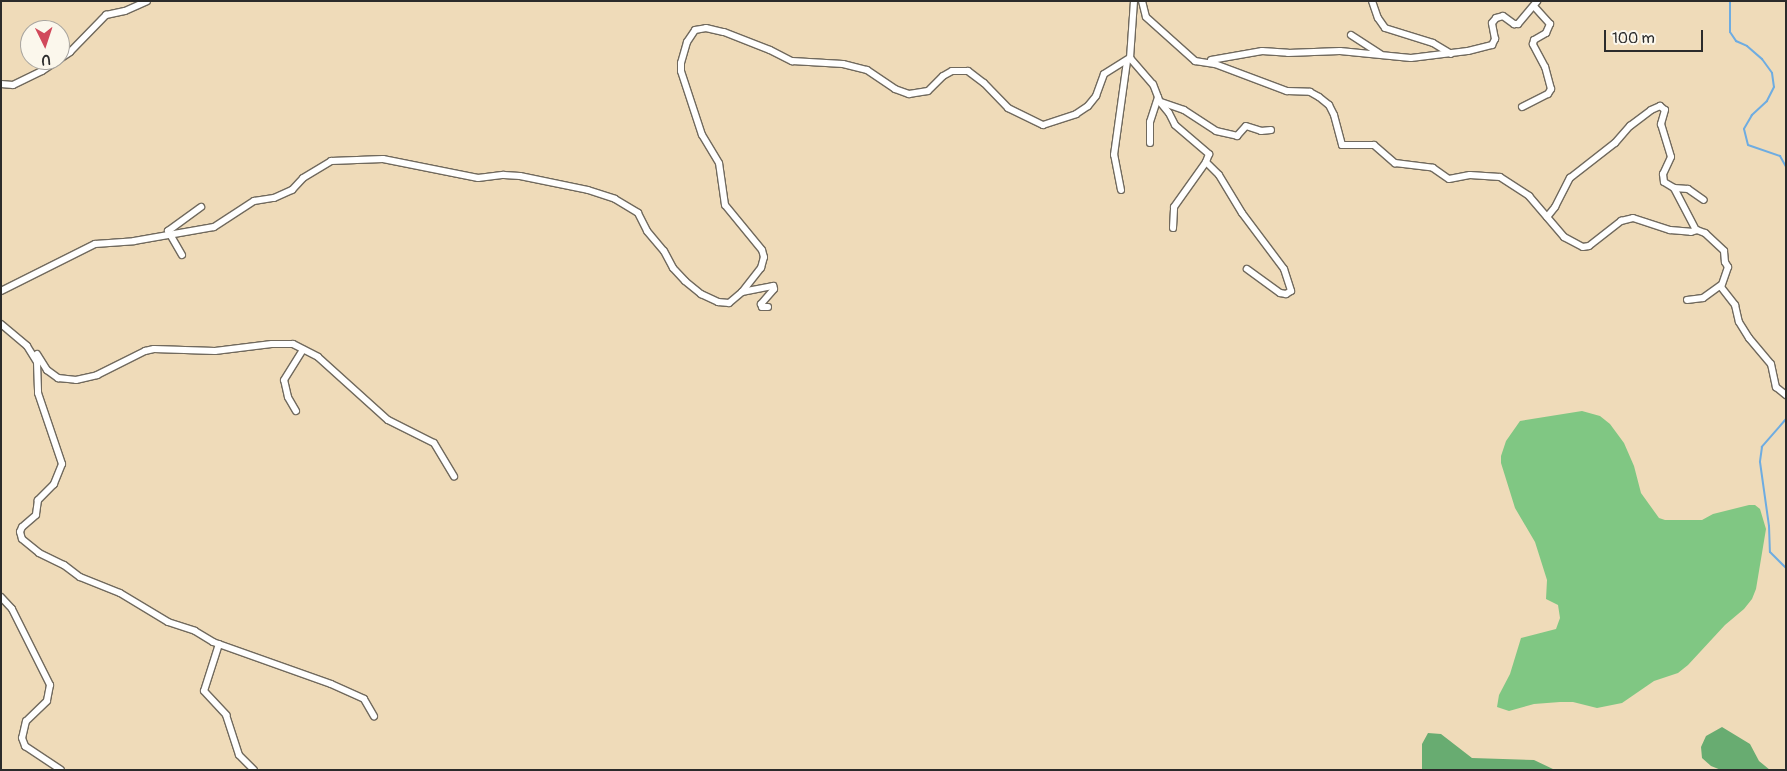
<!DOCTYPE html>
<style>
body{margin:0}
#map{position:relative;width:1787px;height:771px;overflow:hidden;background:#efdbb9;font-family:Pangolin,sans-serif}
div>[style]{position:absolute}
.green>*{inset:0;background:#80c783}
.forest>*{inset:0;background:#68ac71}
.stream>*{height:2px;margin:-1px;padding:0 1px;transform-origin:1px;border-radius:1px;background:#6eace1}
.roads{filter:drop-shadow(1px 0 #70695d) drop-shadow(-1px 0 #70695d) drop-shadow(0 1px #70695d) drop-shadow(0 -1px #70695d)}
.minor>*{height:6px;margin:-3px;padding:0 3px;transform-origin:3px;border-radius:3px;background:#fff}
span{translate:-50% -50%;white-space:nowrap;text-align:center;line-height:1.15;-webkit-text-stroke:4px #fbf7ec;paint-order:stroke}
.frame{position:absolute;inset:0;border:2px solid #2b2b2b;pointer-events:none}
.north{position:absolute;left:20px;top:20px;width:50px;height:50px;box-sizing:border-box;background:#fbf7ec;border:1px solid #a8a59f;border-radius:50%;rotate:176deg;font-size:14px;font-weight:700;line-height:20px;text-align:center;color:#2b2b2b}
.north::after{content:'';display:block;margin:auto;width:18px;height:22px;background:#d1495b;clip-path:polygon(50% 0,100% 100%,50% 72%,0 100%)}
.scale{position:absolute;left:1604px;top:30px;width:99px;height:22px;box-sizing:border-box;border:2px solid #2b2b2b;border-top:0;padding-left:6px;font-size:15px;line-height:18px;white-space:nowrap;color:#2b2b2b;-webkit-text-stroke:4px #fbf7ec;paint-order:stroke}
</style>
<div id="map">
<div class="green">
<div style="clip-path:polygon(1582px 411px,1600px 416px,1610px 424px,1624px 443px,1634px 466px,1641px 493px,1659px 518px,1665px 520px,1702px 520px,1713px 514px,1749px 505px,1755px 505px,1760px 509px,1766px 529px,1756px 589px,1752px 599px,1744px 609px,1725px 625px,1688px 665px,1678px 673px,1654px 681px,1622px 703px,1597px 708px,1573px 702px,1560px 702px,1534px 704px,1509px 711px,1497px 707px,1499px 695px,1510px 674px,1521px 638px,1556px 629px,1560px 618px,1558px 605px,1546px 599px,1547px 580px,1535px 542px,1515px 508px,1501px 463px,1501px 456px,1506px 441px,1520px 421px)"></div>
</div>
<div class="forest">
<div style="clip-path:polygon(1722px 727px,1750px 744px,1759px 761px,1770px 770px,1721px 770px,1711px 766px,1702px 758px,1701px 747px,1706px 736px)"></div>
<div style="clip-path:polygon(1428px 733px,1441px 734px,1472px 758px,1534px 760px,1555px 770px,1422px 770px,1422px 744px)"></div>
</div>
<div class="stream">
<div style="left:1730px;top:1px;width:31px;rotate:90deg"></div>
<div style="left:1730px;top:32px;width:11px;rotate:56deg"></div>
<div style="left:1736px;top:41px;width:12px;rotate:24deg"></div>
<div style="left:1747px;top:46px;width:20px;rotate:41deg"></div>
<div style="left:1762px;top:59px;width:17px;rotate:54deg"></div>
<div style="left:1772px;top:73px;width:14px;rotate:82deg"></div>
<div style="left:1774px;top:87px;width:16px;rotate:117deg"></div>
<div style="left:1767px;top:101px;width:21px;rotate:137deg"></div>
<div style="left:1752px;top:115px;width:16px;rotate:120deg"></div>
<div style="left:1744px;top:129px;width:16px;rotate:76deg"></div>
<div style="left:1748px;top:145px;width:34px;rotate:19deg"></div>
<div style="left:1780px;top:156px;width:13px;rotate:61deg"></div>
<div style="left:1786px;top:419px;width:37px;rotate:131deg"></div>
<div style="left:1762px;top:447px;width:15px;rotate:98deg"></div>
<div style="left:1760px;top:462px;width:65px;rotate:82deg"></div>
<div style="left:1769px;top:526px;width:26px;rotate:88deg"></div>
<div style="left:1770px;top:552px;width:23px;rotate:45deg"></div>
</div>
<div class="roads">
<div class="minor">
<div style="left:1134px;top:1px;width:57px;rotate:94deg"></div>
<div style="left:1130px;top:58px;width:35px;rotate:49deg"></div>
<div style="left:1153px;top:84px;width:19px;rotate:69deg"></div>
<div style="left:1160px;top:102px;width:14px;rotate:51deg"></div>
<div style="left:1169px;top:113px;width:13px;rotate:63deg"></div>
<div style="left:1175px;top:125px;width:45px;rotate:40.5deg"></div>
<div style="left:1209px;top:154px;width:9px;rotate:111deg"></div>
<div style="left:1206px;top:162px;width:18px;rotate:45deg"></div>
<div style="left:1219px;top:175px;width:44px;rotate:58.8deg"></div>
<div style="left:1242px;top:213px;width:70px;rotate:53.1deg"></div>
<div style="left:1284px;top:269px;width:23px;rotate:72deg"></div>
<div style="left:1291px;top:291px;width:6px;rotate:149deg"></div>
<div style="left:1286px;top:294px;width:6px;rotate:-171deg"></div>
<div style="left:1280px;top:293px;width:41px;rotate:-144deg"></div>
<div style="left:1142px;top:1px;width:16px;rotate:76deg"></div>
<div style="left:1146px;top:17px;width:66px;rotate:41.9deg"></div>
<div style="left:1195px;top:61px;width:20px;rotate:9deg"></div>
<div style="left:1215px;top:64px;width:77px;rotate:20.6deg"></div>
<div style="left:1287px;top:91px;width:23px;rotate:2deg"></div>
<div style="left:1310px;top:92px;width:10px;rotate:29deg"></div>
<div style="left:1319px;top:97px;width:13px;rotate:39deg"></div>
<div style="left:1329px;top:105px;width:11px;rotate:63deg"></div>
<div style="left:1334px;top:115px;width:31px;rotate:75deg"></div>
<div style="left:1342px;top:145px;width:32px"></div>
<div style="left:1374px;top:145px;width:28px;rotate:41deg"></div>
<div style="left:1395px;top:163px;width:38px;rotate:7deg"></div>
<div style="left:1433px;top:168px;width:19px;rotate:35deg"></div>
<div style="left:1449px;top:179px;width:21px;rotate:-11deg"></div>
<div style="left:1470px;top:175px;width:30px;rotate:4deg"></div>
<div style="left:1500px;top:177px;width:35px;rotate:33deg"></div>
<div style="left:1529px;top:196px;width:54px;rotate:49.5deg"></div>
<div style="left:1564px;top:237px;width:21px;rotate:28deg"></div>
<div style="left:1583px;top:247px;width:6px;rotate:-9deg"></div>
<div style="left:1589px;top:246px;width:41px;rotate:-38deg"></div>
<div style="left:1621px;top:221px;width:12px;rotate:-14deg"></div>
<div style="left:1633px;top:218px;width:39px;rotate:18deg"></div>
<div style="left:1670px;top:230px;width:21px;rotate:5deg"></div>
<div style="left:1691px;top:232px;width:6px;rotate:-18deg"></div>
<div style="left:1697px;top:230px;width:9px;rotate:21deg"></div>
<div style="left:1705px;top:233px;width:26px;rotate:43deg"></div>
<div style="left:1724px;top:251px;width:11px;rotate:85deg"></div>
<div style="left:1725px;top:262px;width:6px;rotate:59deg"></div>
<div style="left:1728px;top:267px;width:21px;rotate:109deg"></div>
<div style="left:1721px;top:287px;width:23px;rotate:52deg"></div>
<div style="left:1735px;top:305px;width:17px;rotate:77deg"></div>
<div style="left:1739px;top:322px;width:19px;rotate:58deg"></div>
<div style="left:1749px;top:338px;width:34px;rotate:50deg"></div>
<div style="left:1771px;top:364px;width:24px;rotate:78deg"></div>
<div style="left:1776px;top:387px;width:13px;rotate:39deg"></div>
<div style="left:1372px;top:1px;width:18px;rotate:71deg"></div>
<div style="left:1378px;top:18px;width:12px;rotate:55deg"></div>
<div style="left:1385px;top:28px;width:50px;rotate:17.4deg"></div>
<div style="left:1433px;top:43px;width:21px;rotate:31deg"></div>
<div style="left:1351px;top:35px;width:35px;rotate:33deg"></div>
<div style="left:1211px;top:60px;width:52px;rotate:-10deg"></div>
<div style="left:1262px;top:51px;width:26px;rotate:4deg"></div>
<div style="left:1288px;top:53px;width:52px;rotate:-2.2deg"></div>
<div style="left:1340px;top:51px;width:71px;rotate:5.6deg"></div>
<div style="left:1411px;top:58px;width:57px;rotate:-7deg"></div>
<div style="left:1468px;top:51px;width:25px;rotate:-14deg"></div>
<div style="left:1492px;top:45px;width:7px;rotate:-63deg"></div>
<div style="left:1495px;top:39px;width:16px;rotate:-101deg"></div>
<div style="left:1492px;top:23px;width:6px;rotate:-51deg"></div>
<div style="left:1496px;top:18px;width:7px;rotate:-16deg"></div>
<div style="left:1503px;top:16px;width:14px;rotate:36deg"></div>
<div style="left:1514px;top:24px;width:4px"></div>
<div style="left:1518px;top:24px;width:30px;rotate:-50deg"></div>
<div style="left:1px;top:84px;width:12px;rotate:5deg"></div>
<div style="left:13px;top:85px;width:32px;rotate:-26deg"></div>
<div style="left:42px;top:71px;width:34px;rotate:-34deg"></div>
<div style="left:70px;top:52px;width:52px;rotate:-45.8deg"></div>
<div style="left:106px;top:15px;width:19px;rotate:-12deg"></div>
<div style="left:125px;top:11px;width:24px;rotate:-24deg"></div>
<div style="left:1161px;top:102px;width:24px;rotate:19deg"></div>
<div style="left:1184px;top:110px;width:38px;rotate:33deg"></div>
<div style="left:1216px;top:131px;width:22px;rotate:13deg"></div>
<div style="left:1237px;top:136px;width:13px;rotate:-48deg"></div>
<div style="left:1246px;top:126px;width:16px;rotate:18deg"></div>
<div style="left:1261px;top:131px;width:10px;rotate:-6deg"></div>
<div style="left:1522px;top:107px;width:29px;rotate:-27deg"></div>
<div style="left:1548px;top:94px;width:6px;rotate:-59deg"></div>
<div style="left:1551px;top:89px;width:23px;rotate:-105deg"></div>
<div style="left:1545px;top:67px;width:26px;rotate:-118deg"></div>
<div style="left:1533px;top:44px;width:4px;rotate:-76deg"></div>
<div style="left:1534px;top:40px;width:14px;rotate:-30deg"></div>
<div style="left:1546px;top:33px;width:10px;rotate:-66deg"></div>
<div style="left:1550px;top:24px;width:24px;rotate:-132deg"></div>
<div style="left:1150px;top:143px;width:21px;rotate:-90deg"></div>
<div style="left:1150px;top:122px;width:26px;rotate:-72deg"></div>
<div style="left:1674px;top:188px;width:47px;rotate:62.4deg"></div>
<div style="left:1121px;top:190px;width:36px;rotate:-101deg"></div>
<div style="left:1114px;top:155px;width:95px;rotate:-82.1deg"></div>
<div style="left:1547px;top:217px;width:13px;rotate:-51deg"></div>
<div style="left:1555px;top:207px;width:33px;rotate:-63deg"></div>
<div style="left:1570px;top:178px;width:57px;rotate:-37.9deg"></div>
<div style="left:1615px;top:143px;width:23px;rotate:-49deg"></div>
<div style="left:1630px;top:126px;width:26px;rotate:-37deg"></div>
<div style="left:1651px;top:110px;width:10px;rotate:-24deg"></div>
<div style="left:1660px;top:106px;width:6px;rotate:39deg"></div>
<div style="left:1665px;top:110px;width:15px;rotate:106deg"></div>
<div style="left:1661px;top:124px;width:34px;rotate:73deg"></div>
<div style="left:1671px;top:157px;width:19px;rotate:115deg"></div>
<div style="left:1663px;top:174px;width:8px;rotate:83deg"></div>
<div style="left:1664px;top:182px;width:12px;rotate:31deg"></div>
<div style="left:1674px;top:188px;width:14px;rotate:4deg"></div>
<div style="left:1688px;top:189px;width:19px;rotate:35deg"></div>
<div style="left:1173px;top:228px;width:21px;rotate:-87deg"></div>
<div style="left:1174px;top:207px;width:55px;rotate:-54.6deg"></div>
<div style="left:182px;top:255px;width:28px;rotate:-120deg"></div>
<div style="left:168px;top:231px;width:41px;rotate:-36deg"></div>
<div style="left:1px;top:291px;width:105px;rotate:-26.6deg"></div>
<div style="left:95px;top:244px;width:39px;rotate:-4deg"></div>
<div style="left:134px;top:241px;width:81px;rotate:-9.9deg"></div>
<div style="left:214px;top:227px;width:48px;rotate:-33deg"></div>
<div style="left:254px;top:201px;width:20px;rotate:-9deg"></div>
<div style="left:274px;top:198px;width:20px;rotate:-24deg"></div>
<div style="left:292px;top:190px;width:16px;rotate:-47deg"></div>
<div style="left:303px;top:178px;width:33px;rotate:-31deg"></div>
<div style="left:331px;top:161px;width:52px;rotate:-2.2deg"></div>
<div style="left:383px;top:159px;width:97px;rotate:11.3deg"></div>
<div style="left:478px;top:178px;width:26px;rotate:-7deg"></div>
<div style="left:504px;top:175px;width:16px;rotate:4deg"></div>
<div style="left:520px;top:176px;width:69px;rotate:11.6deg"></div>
<div style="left:588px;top:190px;width:28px;rotate:18deg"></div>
<div style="left:615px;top:199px;width:27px;rotate:31deg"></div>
<div style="left:638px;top:213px;width:20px;rotate:63deg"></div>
<div style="left:647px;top:231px;width:26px;rotate:50deg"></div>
<div style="left:664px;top:251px;width:19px;rotate:62deg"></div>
<div style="left:673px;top:268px;width:18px;rotate:47deg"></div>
<div style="left:685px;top:281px;width:21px;rotate:39deg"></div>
<div style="left:701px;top:294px;width:19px;rotate:25deg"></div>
<div style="left:718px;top:302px;width:11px;rotate:5deg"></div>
<div style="left:729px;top:303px;width:17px;rotate:-40deg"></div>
<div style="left:742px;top:292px;width:31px;rotate:-52deg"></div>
<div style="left:761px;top:268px;width:11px;rotate:-75deg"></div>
<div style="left:764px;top:257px;width:7px;rotate:-106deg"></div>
<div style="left:762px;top:250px;width:58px;rotate:-129.4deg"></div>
<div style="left:725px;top:205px;width:42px;rotate:-98.1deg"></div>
<div style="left:719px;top:163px;width:33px;rotate:-121deg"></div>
<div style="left:702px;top:135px;width:67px;rotate:-108.2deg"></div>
<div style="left:681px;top:71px;width:8px;rotate:-90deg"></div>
<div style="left:681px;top:63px;width:22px;rotate:-74deg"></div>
<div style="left:687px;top:42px;width:14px;rotate:-56deg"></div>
<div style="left:695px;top:30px;width:11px;rotate:-10deg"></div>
<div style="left:706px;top:28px;width:18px;rotate:13deg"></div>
<div style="left:724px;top:32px;width:49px;rotate:21.4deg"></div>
<div style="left:770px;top:50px;width:25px;rotate:27deg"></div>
<div style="left:792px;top:61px;width:51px;rotate:3.4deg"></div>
<div style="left:843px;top:64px;width:25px;rotate:14deg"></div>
<div style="left:867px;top:70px;width:34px;rotate:34deg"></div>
<div style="left:895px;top:89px;width:15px;rotate:20deg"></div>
<div style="left:909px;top:94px;width:19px;rotate:-9deg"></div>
<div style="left:928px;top:91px;width:21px;rotate:-45deg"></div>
<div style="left:943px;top:76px;width:10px;rotate:-29deg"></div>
<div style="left:952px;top:71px;width:16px"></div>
<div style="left:968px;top:71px;width:20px;rotate:37deg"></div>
<div style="left:984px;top:83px;width:35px;rotate:46deg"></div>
<div style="left:1008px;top:108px;width:39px;rotate:26deg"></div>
<div style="left:1043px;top:125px;width:35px;rotate:-18deg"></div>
<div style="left:1076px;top:114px;width:14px;rotate:-34deg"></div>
<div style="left:1088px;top:106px;width:13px;rotate:-51deg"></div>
<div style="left:1096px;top:96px;width:23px;rotate:-70deg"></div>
<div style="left:1104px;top:74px;width:31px;rotate:-32deg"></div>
<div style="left:742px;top:292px;width:32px;rotate:-11deg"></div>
<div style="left:773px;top:286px;width:3px;rotate:72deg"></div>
<div style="left:774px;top:289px;width:20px;rotate:131deg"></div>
<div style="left:761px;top:304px;width:3px;rotate:72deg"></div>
<div style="left:762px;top:307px;width:6px"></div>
<div style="left:1687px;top:300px;width:16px;rotate:-7deg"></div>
<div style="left:1703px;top:298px;width:22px;rotate:-36deg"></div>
<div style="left:1px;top:324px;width:34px;rotate:40deg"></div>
<div style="left:27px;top:346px;width:19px;rotate:58deg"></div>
<div style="left:37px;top:362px;width:31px;rotate:88deg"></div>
<div style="left:38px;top:393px;width:75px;rotate:71.3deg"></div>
<div style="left:62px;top:464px;width:22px;rotate:112deg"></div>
<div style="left:54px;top:484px;width:23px;rotate:135deg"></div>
<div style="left:38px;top:500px;width:15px;rotate:98deg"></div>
<div style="left:36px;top:515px;width:18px;rotate:139deg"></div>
<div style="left:22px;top:527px;width:5px;rotate:112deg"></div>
<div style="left:20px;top:532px;width:7px;rotate:74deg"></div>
<div style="left:22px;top:539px;width:22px;rotate:39deg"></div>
<div style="left:39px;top:553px;width:28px;rotate:26deg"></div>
<div style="left:64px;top:565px;width:20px;rotate:37deg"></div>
<div style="left:80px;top:577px;width:43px;rotate:21.8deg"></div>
<div style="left:120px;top:593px;width:56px;rotate:31.1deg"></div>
<div style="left:168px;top:622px;width:28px;rotate:18deg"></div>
<div style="left:195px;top:631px;width:21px;rotate:31deg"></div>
<div style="left:213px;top:642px;width:125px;rotate:19.6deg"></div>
<div style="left:331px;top:684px;width:36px;rotate:24deg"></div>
<div style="left:364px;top:699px;width:20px;rotate:60deg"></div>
<div style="left:37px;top:354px;width:19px;rotate:58deg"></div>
<div style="left:47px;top:370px;width:14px;rotate:36deg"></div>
<div style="left:58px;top:378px;width:18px;rotate:6deg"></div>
<div style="left:76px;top:380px;width:22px;rotate:-13deg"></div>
<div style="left:97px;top:375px;width:54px;rotate:-26.6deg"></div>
<div style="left:145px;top:351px;width:9px;rotate:-13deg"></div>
<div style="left:154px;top:349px;width:61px;rotate:1.9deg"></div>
<div style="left:215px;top:351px;width:57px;rotate:-7deg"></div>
<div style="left:272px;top:344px;width:21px"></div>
<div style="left:293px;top:344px;width:28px;rotate:27deg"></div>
<div style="left:318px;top:357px;width:94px;rotate:42deg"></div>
<div style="left:388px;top:420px;width:51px;rotate:26.6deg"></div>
<div style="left:434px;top:443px;width:39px;rotate:59deg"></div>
<div style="left:296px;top:411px;width:16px;rotate:-120deg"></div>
<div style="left:288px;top:397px;width:17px;rotate:-103deg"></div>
<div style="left:284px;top:380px;width:36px;rotate:-58deg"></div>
<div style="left:1px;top:597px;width:16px;rotate:47deg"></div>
<div style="left:12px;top:609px;width:85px;rotate:63.4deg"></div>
<div style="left:50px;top:685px;width:16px;rotate:101deg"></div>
<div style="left:47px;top:701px;width:29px;rotate:136deg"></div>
<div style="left:26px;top:721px;width:17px;rotate:103deg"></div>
<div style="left:22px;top:738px;width:9px;rotate:69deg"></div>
<div style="left:25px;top:746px;width:43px;rotate:33.7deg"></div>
<div style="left:219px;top:644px;width:49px;rotate:107.7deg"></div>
<div style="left:204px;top:691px;width:33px;rotate:47deg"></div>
<div style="left:226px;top:715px;width:42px;rotate:72deg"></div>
<div style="left:239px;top:755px;width:21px;rotate:45deg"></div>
</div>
</div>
<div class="frame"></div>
<div class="north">U</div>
<div class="scale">100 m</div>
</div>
